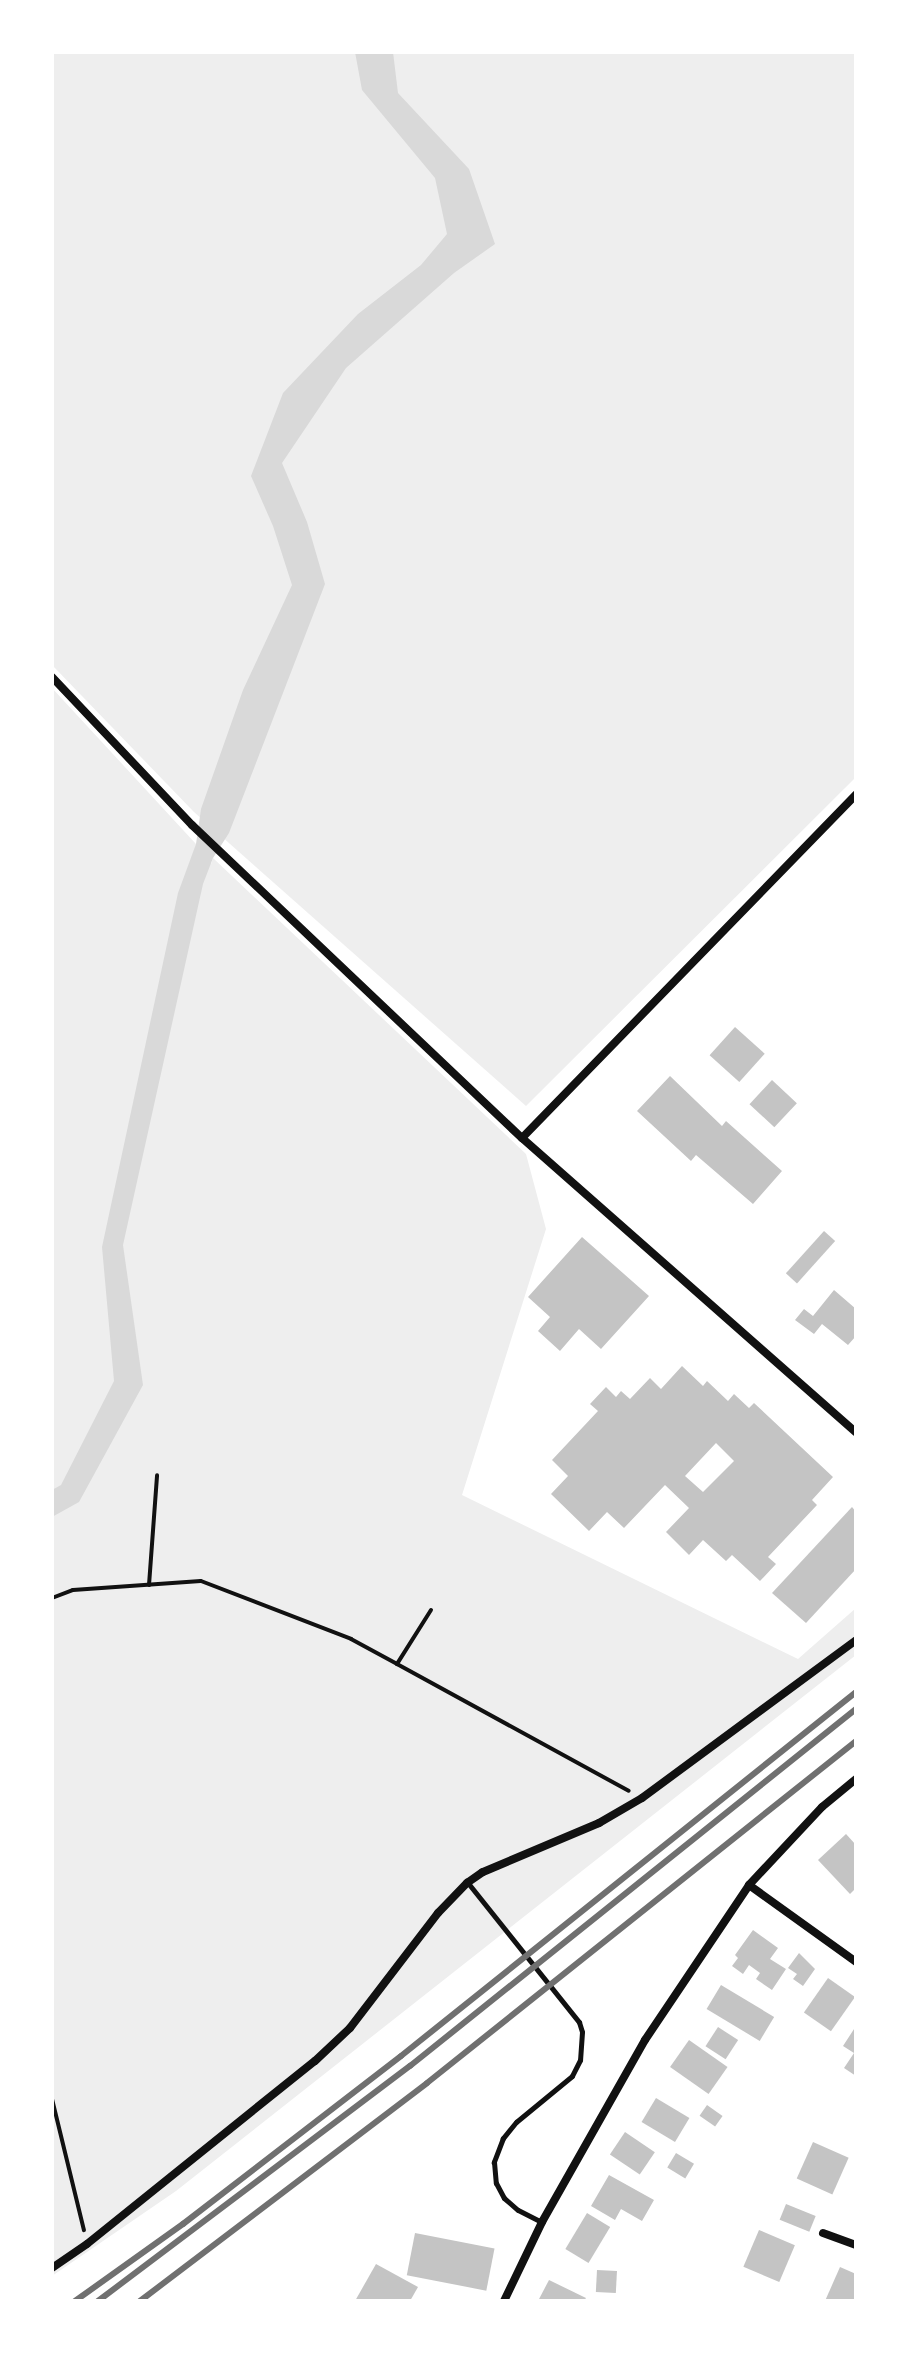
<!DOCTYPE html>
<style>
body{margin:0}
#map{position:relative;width:908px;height:2353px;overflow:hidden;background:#fff;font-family:Literata,serif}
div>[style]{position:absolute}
.green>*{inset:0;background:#eee}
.water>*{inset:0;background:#d9d9d9}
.building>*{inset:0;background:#c4c4c4;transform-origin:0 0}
.path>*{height:4px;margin:-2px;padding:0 2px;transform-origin:2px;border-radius:2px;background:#111}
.service>*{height:5px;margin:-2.5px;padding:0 2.5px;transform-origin:2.5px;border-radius:2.5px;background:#111}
.minor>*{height:8px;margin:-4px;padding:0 4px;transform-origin:4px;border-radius:4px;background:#111}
.rail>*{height:6px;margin:-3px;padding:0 3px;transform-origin:3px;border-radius:3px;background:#707070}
span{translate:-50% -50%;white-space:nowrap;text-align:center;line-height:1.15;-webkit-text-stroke:8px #fff;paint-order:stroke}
.frame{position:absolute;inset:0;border:54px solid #fff;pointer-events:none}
</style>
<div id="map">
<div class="green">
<div style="clip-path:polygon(52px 52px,856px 52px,856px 777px,526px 1106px,194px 812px,52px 665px)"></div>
<div style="clip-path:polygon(52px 688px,196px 844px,195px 850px,211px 864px,213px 858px,526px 1154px,546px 1229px,462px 1495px,798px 1659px,856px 1608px,856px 1655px,176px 2191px,52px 2276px)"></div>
</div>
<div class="water">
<div style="clip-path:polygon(355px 52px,393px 52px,398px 93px,469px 169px,495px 244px,454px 273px,346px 368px,282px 463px,307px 522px,325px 584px,229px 833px,213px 858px,203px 884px,123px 1245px,143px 1385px,79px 1502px,52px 1517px,52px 1490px,61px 1485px,114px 1381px,102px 1247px,178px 893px,196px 844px,201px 809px,243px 690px,292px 585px,273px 526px,251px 476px,283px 393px,358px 314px,421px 265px,447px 234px,435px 178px,362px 90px)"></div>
</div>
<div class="building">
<div style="left:735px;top:1027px;width:40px;height:38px;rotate:42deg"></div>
<div style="clip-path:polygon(670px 1076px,722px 1126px,726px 1121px,782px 1171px,753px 1204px,696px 1155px,691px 1161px,637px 1111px)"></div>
<div style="left:772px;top:1080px;width:34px;height:33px;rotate:43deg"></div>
<div style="left:824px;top:1231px;width:15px;height:57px;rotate:42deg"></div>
<div style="clip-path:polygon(582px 1237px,649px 1296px,601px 1349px,579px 1329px,560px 1351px,538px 1331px,550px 1317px,528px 1297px)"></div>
<div style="clip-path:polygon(834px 1290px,856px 1309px,856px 1336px,848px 1345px,822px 1324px,814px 1334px,795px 1320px,804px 1309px,813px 1316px)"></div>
<div style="clip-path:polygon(evenodd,682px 1366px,703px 1386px,707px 1381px,728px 1401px,734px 1394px,749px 1408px,754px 1403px,833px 1477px,812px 1500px,817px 1505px,768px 1557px,776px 1564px,760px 1581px,732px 1555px,726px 1561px,703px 1540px,689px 1555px,666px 1532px,689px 1508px,665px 1485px,624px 1528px,607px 1512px,589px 1531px,551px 1494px,568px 1476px,552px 1460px,598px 1411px,590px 1404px,606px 1387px,616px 1397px,621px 1391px,630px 1399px,650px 1378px,661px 1389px,682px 1366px,716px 1443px,734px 1461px,703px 1492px,685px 1476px,716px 1443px)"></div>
<div style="clip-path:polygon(852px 1507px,856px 1512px,856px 1569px,806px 1623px,772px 1593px)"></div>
<div style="clip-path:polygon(846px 1834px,856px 1845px,856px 1888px,850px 1894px,818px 1860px)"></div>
<div style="clip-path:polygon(753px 1930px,778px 1948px,770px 1959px,786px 1969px,772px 1990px,756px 1979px,760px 1973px,749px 1965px,743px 1974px,732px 1966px,738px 1958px,735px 1955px)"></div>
<div style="clip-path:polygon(799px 1953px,815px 1969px,803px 1986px,793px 1979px,797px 1974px,788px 1968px)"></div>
<div style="left:828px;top:1978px;width:33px;height:42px;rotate:35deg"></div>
<div style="left:721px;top:1985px;width:62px;height:28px;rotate:31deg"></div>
<div style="clip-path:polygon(856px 2026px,856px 2076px,844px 2068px,854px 2053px,843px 2046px)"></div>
<div style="left:718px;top:2027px;width:24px;height:23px;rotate:33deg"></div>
<div style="left:689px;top:2040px;width:47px;height:33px;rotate:35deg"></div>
<div style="left:656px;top:2098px;width:39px;height:28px;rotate:31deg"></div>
<div style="left:707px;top:2105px;width:19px;height:13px;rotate:35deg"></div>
<div style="left:625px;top:2132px;width:36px;height:27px;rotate:34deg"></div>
<div style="left:813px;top:2142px;width:39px;height:40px;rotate:24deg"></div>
<div style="left:676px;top:2153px;width:21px;height:17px;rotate:31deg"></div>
<div style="clip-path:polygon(609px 2175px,654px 2200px,642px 2221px,621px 2209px,615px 2220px,591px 2206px)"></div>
<div style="left:786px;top:2204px;width:32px;height:17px;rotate:22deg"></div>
<div style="left:587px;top:2213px;width:27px;height:42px;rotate:31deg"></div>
<div style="left:759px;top:2230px;width:39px;height:40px;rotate:23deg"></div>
<div style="left:415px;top:2233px;width:81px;height:43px;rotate:11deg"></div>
<div style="clip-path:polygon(376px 2264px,418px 2287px,410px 2301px,355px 2301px)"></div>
<div style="clip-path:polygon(840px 2267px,856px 2274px,856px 2301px,825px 2301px)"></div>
<div style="left:597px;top:2270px;width:20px;height:22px;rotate:3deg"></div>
<div style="clip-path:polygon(549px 2280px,586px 2298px,584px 2301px,538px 2301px)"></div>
</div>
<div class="path">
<div style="left:149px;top:1585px;width:110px;rotate:-85.8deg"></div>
<div style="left:52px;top:1598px;width:22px;rotate:-21deg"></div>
<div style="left:73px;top:1590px;width:128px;rotate:-4deg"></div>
<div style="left:201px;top:1581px;width:161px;rotate:21.1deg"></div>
<div style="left:351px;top:1639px;width:52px;rotate:28.5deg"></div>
<div style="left:431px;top:1610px;width:64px;rotate:122.2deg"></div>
<div style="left:397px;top:1664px;width:264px;rotate:28.7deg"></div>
<div style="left:52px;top:2099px;width:135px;rotate:76.3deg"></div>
</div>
<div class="service">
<div style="left:468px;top:1883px;width:178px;rotate:51.4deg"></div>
<div style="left:579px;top:2022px;width:10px;rotate:73deg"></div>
<div style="left:582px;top:2032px;width:28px;rotate:94deg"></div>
<div style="left:580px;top:2060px;width:18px;rotate:117deg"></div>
<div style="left:572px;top:2076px;width:72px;rotate:140.6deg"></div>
<div style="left:516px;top:2122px;width:21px;rotate:129deg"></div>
<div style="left:503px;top:2138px;width:26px;rotate:111deg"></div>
<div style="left:494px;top:2162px;width:21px;rotate:85deg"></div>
<div style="left:496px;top:2183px;width:17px;rotate:62deg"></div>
<div style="left:504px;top:2198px;width:18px;rotate:41deg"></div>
<div style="left:518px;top:2210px;width:27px;rotate:27deg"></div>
</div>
<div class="minor">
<div style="left:52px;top:677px;width:204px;rotate:46.6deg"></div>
<div style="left:192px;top:825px;width:455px;rotate:43.5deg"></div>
<div style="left:522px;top:1138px;width:445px;rotate:41.4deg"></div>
<div style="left:522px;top:1138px;width:479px;rotate:-45.8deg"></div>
<div style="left:749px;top:1885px;width:132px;rotate:35.7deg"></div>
<div style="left:823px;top:2233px;width:35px;rotate:20deg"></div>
<div style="left:52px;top:2268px;width:42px;rotate:-34.4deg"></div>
<div style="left:87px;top:2244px;width:292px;rotate:-38.8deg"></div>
<div style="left:315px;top:2061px;width:48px;rotate:-43.3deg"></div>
<div style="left:350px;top:2028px;width:145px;rotate:-52.6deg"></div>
<div style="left:438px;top:1913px;width:42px;rotate:-46deg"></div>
<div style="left:467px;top:1883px;width:19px;rotate:-35deg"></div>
<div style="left:483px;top:1872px;width:126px;rotate:-22.9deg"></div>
<div style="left:599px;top:1823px;width:50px;rotate:-30.2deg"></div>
<div style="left:642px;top:1798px;width:266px;rotate:-36.4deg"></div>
<div style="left:504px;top:2301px;width:88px;rotate:-64.3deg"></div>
<div style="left:542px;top:2222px;width:209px;rotate:-60.5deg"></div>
<div style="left:645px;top:2040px;width:187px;rotate:-56.1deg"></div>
<div style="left:749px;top:1885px;width:107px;rotate:-46.9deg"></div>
<div style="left:822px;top:1807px;width:44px;rotate:-39.5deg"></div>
</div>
<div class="rail">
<div style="left:75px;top:2301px;width:133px;rotate:-35.5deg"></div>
<div style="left:183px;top:2224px;width:275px;rotate:-37.6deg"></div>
<div style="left:401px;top:2056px;width:583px;rotate:-38.66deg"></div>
<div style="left:98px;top:2301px;width:391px;rotate:-37deg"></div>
<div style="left:410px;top:2066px;width:571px;rotate:-38.68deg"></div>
<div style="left:140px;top:2301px;width:360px;rotate:-37.2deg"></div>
<div style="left:427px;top:2083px;width:549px;rotate:-38.56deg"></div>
</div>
<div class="frame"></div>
</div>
